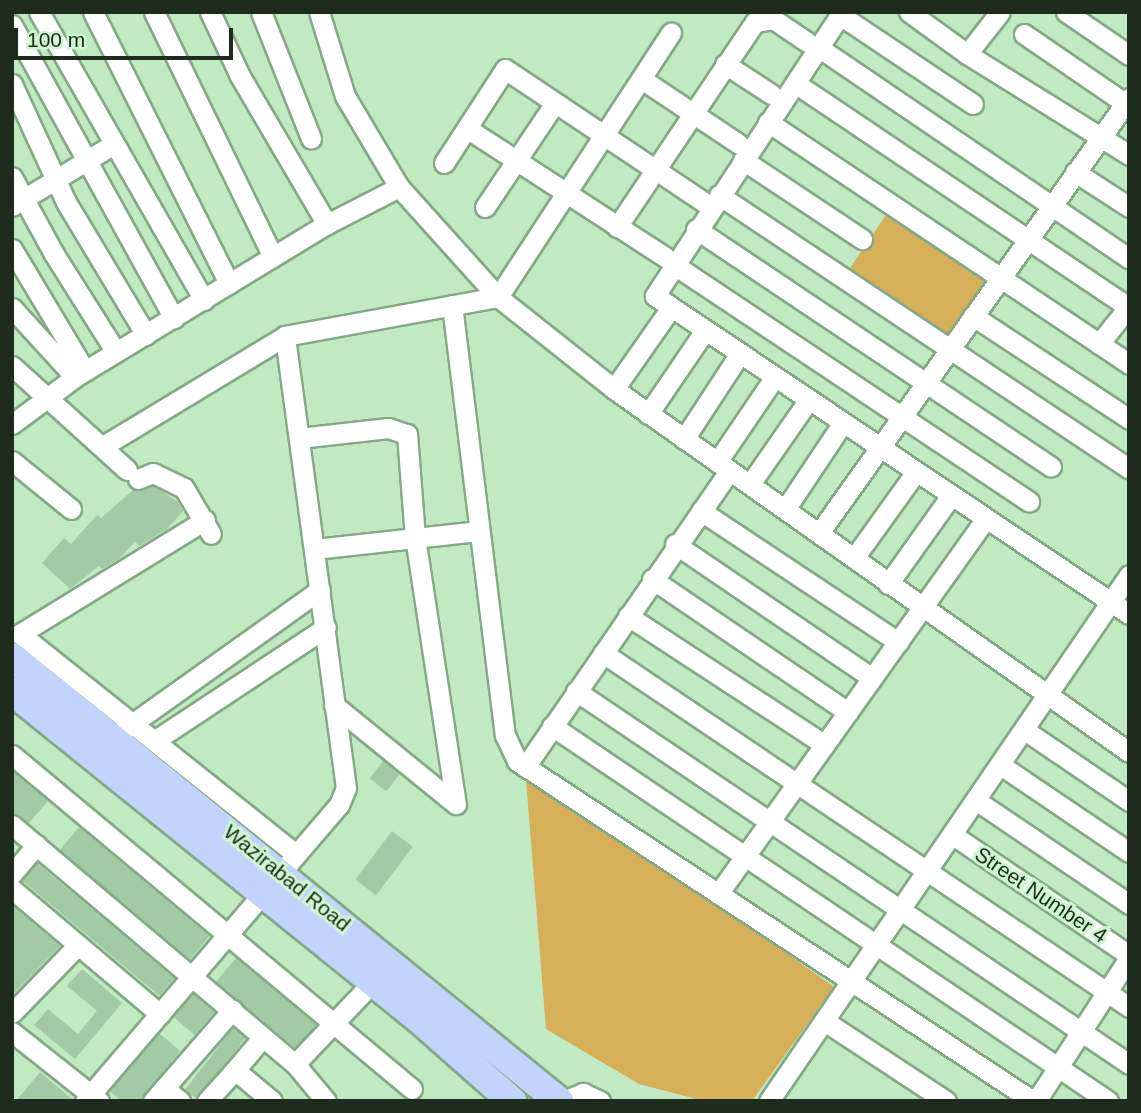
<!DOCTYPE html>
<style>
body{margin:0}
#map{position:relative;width:1141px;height:1113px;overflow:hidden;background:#c1e9c2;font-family:Arial,sans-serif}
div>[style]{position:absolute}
.green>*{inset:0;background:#d6b059;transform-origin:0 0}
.building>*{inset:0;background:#a4caa5;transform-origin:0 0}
.roads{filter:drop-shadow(2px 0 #84a985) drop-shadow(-2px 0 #84a985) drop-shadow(0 2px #84a985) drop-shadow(0 -2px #84a985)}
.minor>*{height:19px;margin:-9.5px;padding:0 9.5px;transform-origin:9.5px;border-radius:9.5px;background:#fff}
.highway>*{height:28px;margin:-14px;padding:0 14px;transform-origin:14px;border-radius:14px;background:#c2d4fb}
span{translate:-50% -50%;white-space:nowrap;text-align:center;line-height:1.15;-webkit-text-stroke:6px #cef6cf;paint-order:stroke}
.street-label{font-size:21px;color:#1d2c1d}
.frame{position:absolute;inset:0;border:14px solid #1d2c1d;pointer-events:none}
.scale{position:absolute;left:14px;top:28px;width:219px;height:32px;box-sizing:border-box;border:4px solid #1d2c1d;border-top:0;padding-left:9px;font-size:21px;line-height:24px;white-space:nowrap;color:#1d2c1d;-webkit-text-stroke:5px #cef6cf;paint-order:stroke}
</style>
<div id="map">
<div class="green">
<div style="left:894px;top:203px;width:120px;height:86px;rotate:34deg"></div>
<div style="clip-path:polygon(525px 767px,834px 987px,752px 1101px,704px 1101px,639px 1084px,546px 1029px)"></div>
</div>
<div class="building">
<div style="clip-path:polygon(153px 486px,177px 501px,183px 511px,167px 529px,139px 546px,135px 542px,119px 559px,102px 569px,99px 566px,70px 589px,42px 563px,64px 538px,71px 544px,97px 515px,101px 518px,133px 490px)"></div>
<div style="left:383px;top:761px;width:21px;height:22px;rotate:37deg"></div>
<div style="clip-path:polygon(12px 771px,48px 801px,29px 823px,12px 813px)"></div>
<div style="left:79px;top:827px;width:170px;height:30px;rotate:40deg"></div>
<div style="left:392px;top:831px;width:26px;height:61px;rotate:37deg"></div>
<div style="left:37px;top:863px;width:179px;height:23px;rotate:40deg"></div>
<div style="clip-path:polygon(12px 905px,60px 946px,12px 995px)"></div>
<div style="left:236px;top:958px;width:104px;height:31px;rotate:40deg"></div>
<div style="clip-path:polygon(82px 969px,122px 1003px,75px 1059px,34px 1025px,48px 1009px,78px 1034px,97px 1011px,67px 986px)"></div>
<div style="left:193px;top:994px;width:28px;height:30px;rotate:41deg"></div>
<div style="left:233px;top:1028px;width:16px;height:78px;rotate:38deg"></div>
<div style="clip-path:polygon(159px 1033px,180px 1051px,141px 1101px,121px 1101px,110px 1091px)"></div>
<div style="clip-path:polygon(40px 1072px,73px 1100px,73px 1101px,16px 1101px)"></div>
</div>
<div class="roads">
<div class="minor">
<div style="left:39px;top:12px;width:332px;rotate:60.2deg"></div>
<div style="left:93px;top:12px;width:304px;rotate:63.4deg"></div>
<div style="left:154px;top:12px;width:272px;rotate:64.1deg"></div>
<div style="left:210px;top:12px;width:71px;rotate:64.9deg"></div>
<div style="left:240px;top:76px;width:172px;rotate:59.6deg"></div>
<div style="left:261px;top:12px;width:136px;rotate:68.4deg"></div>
<div style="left:319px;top:12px;width:88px;rotate:72.8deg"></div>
<div style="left:345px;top:96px;width:106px;rotate:59.3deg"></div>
<div style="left:399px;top:187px;width:148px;rotate:48deg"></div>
<div style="left:498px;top:297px;width:148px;rotate:38.4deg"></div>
<div style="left:614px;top:389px;width:630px;rotate:35.18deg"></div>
<div style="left:842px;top:12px;width:340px;rotate:123.4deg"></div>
<div style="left:655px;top:296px;width:571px;rotate:33.86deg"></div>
<div style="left:909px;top:12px;width:72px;rotate:35.9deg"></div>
<div style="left:967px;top:54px;width:191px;rotate:31.9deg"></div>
<div style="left:1066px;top:12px;width:76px;rotate:34.3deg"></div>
<div style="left:840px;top:15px;width:160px;rotate:33.8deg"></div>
<div style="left:12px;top:25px;width:335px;rotate:61.1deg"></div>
<div style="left:1024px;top:34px;width:127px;rotate:34.4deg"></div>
<div style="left:818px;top:47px;width:376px;rotate:34.2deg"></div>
<div style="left:967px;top:54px;width:53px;rotate:-51.8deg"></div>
<div style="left:725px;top:64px;width:55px;rotate:33.1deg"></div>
<div style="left:643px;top:80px;width:115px;rotate:33.7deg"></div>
<div style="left:795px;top:83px;width:401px;rotate:33.9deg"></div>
<div style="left:12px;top:84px;width:130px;rotate:65.4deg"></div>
<div style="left:66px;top:202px;width:155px;rotate:59deg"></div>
<div style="left:768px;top:122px;width:435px;rotate:33.8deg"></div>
<div style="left:468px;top:129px;width:235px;rotate:33deg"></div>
<div style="left:743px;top:160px;width:143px;rotate:33.6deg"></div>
<div style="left:444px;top:163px;width:112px;rotate:-57deg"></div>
<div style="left:505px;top:69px;width:248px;rotate:33.8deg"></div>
<div style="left:1075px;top:172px;width:64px;rotate:32.9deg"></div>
<div style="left:12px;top:177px;width:88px;rotate:61.4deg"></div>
<div style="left:54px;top:254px;width:116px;rotate:57.7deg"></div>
<div style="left:719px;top:195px;width:493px;rotate:33.7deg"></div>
<div style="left:12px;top:206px;width:117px;rotate:-31.4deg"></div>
<div style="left:485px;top:207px;width:125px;rotate:-56.1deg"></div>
<div style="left:617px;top:227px;width:247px;rotate:-56.1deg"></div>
<div style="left:755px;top:22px;width:18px;rotate:-9deg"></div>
<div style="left:773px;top:19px;width:41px;rotate:34.1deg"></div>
<div style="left:696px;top:229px;width:427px;rotate:33.8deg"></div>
<div style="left:12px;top:249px;width:142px;rotate:59.1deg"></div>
<div style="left:673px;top:264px;width:428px;rotate:33.7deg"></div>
<div style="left:452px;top:305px;width:433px;rotate:83deg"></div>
<div style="left:505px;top:735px;width:29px;rotate:65deg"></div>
<div style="left:517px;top:761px;width:618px;rotate:33.38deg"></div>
<div style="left:12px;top:308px;width:93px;rotate:47.6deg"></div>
<div style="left:973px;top:316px;width:187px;rotate:33.4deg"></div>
<div style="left:1099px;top:344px;width:48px;rotate:-51.7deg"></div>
<div style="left:12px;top:366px;width:155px;rotate:42.1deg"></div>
<div style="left:614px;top:389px;width:98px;rotate:-55deg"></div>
<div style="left:648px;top:414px;width:99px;rotate:-55.7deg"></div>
<div style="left:12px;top:424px;width:79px;rotate:-36.7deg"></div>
<div style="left:75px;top:377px;width:295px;rotate:-31.3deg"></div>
<div style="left:327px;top:224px;width:81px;rotate:-27.2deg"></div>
<div style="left:299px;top:438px;width:90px;rotate:-6.4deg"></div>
<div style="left:388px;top:428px;width:20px;rotate:18deg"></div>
<div style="left:407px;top:434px;width:103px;rotate:85.6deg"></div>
<div style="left:415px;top:537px;width:270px;rotate:81.3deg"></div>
<div style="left:684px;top:439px;width:100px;rotate:-56.8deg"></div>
<div style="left:103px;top:446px;width:213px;rotate:-31.1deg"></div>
<div style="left:285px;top:336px;width:217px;rotate:-10.4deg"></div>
<div style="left:498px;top:297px;width:316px;rotate:-56.8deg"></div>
<div style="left:12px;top:461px;width:76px;rotate:39.1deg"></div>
<div style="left:717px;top:462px;width:102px;rotate:-55.8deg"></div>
<div style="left:138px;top:479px;width:16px;rotate:-22deg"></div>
<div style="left:153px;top:473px;width:34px;rotate:26deg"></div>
<div style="left:184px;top:488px;width:53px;rotate:59.6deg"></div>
<div style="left:750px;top:484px;width:101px;rotate:-55.1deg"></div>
<div style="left:786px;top:508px;width:101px;rotate:-56.3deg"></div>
<div style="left:701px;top:511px;width:237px;rotate:33.6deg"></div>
<div style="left:205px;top:520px;width:217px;rotate:148.4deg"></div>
<div style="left:20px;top:634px;width:351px;rotate:38.6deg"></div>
<div style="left:819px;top:533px;width:534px;rotate:-54.52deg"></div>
<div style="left:675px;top:544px;width:238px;rotate:34.2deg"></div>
<div style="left:315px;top:549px;width:163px;rotate:-6.3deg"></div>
<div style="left:854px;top:558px;width:105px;rotate:-54.3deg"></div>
<div style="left:652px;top:579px;width:237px;rotate:34.2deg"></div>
<div style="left:888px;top:584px;width:107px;rotate:-54.5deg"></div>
<div style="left:628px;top:616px;width:235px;rotate:33.2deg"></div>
<div style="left:603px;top:653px;width:634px;rotate:33.94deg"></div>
<div style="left:576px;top:691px;width:667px;rotate:34deg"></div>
<div style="left:334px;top:705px;width:157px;rotate:39.1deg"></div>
<div style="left:552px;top:726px;width:671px;rotate:34deg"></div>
<div style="left:122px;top:731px;width:243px;rotate:-35.5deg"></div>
<div style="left:1026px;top:731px;width:125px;rotate:34.2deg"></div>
<div style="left:154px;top:741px;width:206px;rotate:-33.5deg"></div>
<div style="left:12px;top:755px;width:521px;rotate:39.86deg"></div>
<div style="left:1002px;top:766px;width:153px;rotate:34.1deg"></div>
<div style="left:525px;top:767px;width:359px;rotate:-55.4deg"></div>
<div style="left:977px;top:801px;width:184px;rotate:34.1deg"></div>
<div style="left:12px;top:825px;width:370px;rotate:40.2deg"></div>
<div style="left:295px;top:1064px;width:48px;rotate:50deg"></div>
<div style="left:953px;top:835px;width:213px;rotate:34.3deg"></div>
<div style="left:12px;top:874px;width:38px;rotate:-50deg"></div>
<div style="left:12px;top:889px;width:194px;rotate:40.2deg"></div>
<div style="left:718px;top:894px;width:460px;rotate:-54.5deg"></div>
<div style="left:12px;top:1013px;width:95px;rotate:-45.9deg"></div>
<div style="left:826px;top:1022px;width:144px;rotate:33.4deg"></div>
<div style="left:12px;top:1032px;width:111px;rotate:38.4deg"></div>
<div style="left:295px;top:1064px;width:112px;rotate:-46.5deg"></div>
<div style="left:235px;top:1070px;width:43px;rotate:-49.7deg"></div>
<div style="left:164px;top:1088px;width:21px;rotate:39deg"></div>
<div style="left:85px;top:1101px;width:390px;rotate:-49.4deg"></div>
<div style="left:339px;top:805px;width:18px;rotate:-68deg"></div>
<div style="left:346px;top:788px;width:456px;rotate:-97.7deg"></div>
<div style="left:153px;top:1101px;width:121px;rotate:-49deg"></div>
<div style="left:207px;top:1101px;width:42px;rotate:-47.9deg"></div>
<div style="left:235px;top:1070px;width:48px;rotate:40deg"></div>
<div style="left:564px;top:1101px;width:21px;rotate:-23deg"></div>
<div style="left:583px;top:1093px;width:19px;rotate:25deg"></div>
<div style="left:769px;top:1101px;width:637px;rotate:-55.61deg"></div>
<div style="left:1036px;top:1101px;width:171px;rotate:-57deg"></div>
</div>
<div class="highway">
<div style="left:12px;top:657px;width:705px;rotate:39.07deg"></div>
<div style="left:12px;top:691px;width:524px;rotate:38.88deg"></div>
<div style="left:420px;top:1020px;width:123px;rotate:41.4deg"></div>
</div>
</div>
<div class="street-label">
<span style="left:287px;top:878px;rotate:39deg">Wazirabad Road</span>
<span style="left:1041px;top:895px;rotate:34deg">Street Number 4</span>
</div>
<div class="frame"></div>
<div class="scale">100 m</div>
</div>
